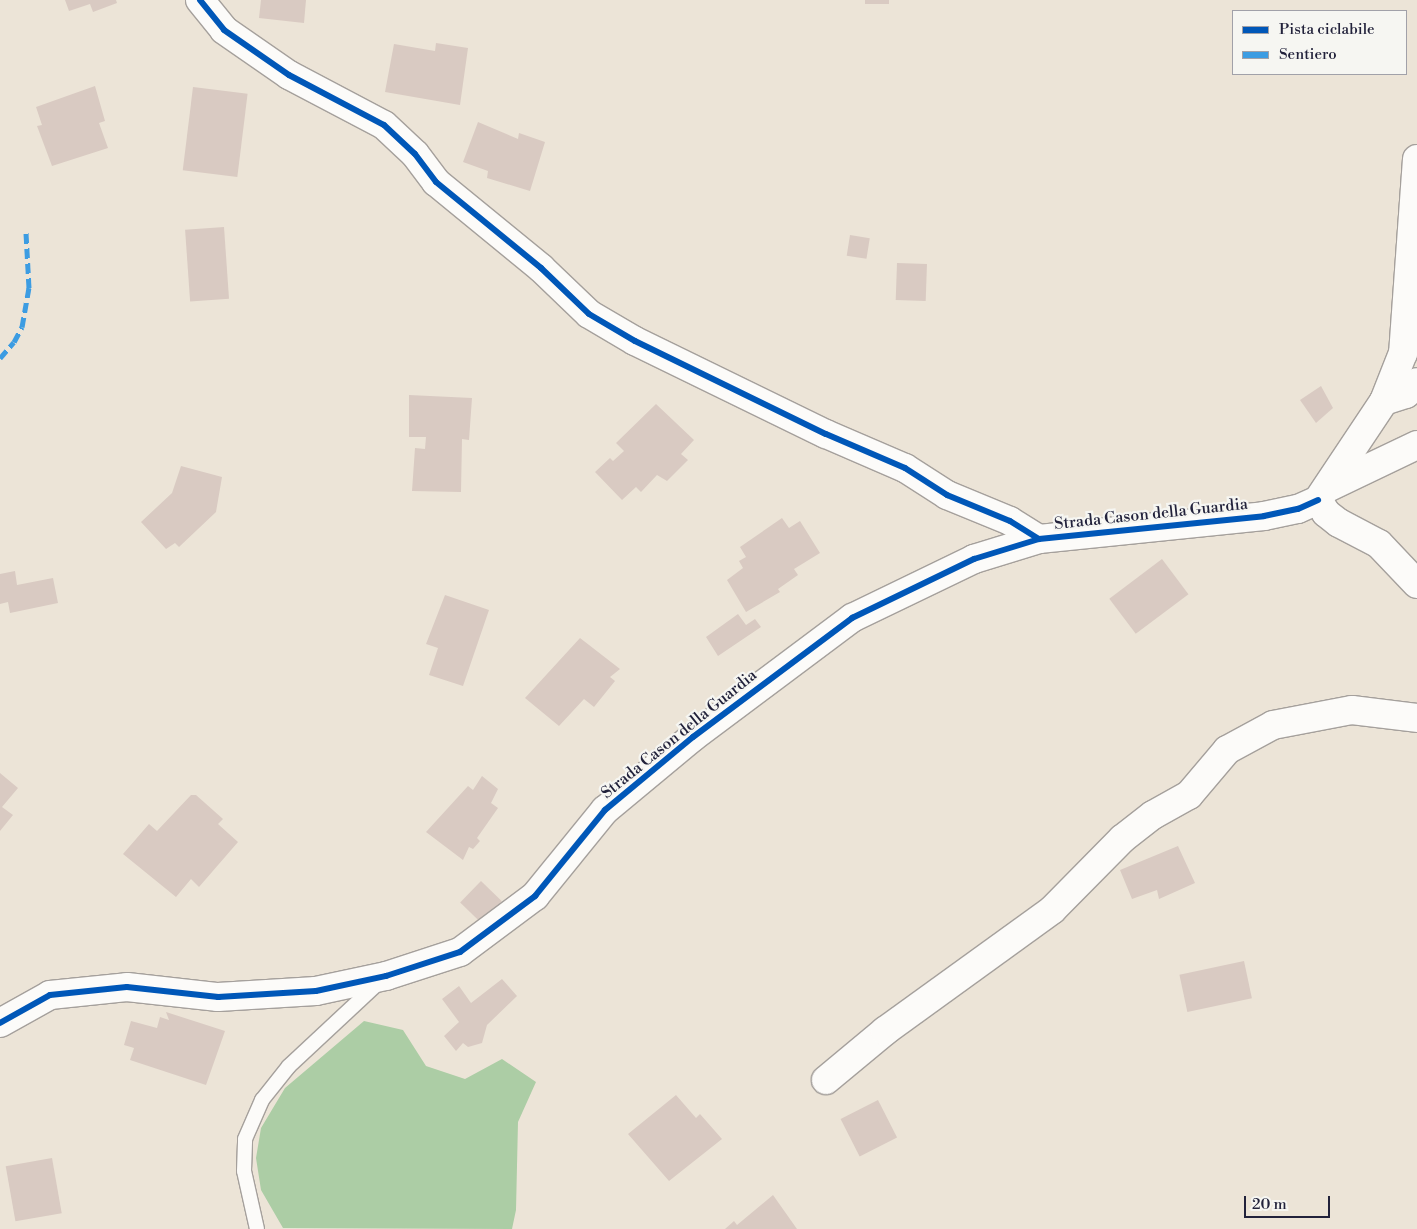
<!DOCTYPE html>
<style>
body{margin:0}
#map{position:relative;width:1417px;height:1229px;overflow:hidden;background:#ece4d7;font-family:"Libre Bodoni",serif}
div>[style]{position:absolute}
.forest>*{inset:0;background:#accda5}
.building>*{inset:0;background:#d9cac2;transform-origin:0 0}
.roads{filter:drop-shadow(1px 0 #a5a09c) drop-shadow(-1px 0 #a5a09c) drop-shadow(0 1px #a5a09c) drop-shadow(0 -1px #a5a09c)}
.service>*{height:14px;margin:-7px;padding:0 7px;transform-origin:7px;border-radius:7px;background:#fcfbf9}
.minor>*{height:28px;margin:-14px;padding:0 14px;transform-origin:14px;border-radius:14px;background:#fcfbf9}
.tertiary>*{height:28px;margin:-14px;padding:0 14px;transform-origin:14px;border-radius:14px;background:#fcfbf9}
.quiet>*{height:5px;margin-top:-2.5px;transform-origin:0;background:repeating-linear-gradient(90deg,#3c9ce2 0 10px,transparent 0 15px)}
.cycleway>*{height:6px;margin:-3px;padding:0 3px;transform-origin:3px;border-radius:3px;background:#0057b8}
span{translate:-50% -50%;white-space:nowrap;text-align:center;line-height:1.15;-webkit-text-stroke:4.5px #f6f6f2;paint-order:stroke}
.street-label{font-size:16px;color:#22223b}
.legend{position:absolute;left:1232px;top:10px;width:175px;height:65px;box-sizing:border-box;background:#f6f6f2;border:1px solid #a1a1a9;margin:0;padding:6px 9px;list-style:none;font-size:15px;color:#22223b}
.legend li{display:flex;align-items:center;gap:10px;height:25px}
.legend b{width:25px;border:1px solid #a1a1a9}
.scale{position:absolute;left:1244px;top:1196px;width:86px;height:22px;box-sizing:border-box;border:2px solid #22223b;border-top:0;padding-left:6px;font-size:15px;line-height:18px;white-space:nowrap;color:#22223b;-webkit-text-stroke:4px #f6f6f2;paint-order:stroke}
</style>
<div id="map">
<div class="forest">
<div style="clip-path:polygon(364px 1021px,403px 1030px,426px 1066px,465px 1079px,502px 1059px,536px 1082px,518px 1122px,516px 1210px,512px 1229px,283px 1228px,261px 1190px,256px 1158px,261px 1128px,285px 1088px)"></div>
</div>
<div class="building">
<div style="clip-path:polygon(65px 0,116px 0,117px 3px,93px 12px,90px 4px,69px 11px)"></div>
<div style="clip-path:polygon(261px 0,306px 0,304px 23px,259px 18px)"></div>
<div style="left:865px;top:0;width:24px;height:4px"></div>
<div style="clip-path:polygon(436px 43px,468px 48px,460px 105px,385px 92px,394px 44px,435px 51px)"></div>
<div style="clip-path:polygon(95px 86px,105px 121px,99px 123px,108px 148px,52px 166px,37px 126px,42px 125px,36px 107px)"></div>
<div style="left:193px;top:87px;width:55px;height:84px;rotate:7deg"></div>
<div style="clip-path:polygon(478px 122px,518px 139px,519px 133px,545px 142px,530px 191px,487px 178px,488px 171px,463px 162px)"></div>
<div style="left:224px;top:227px;width:72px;height:39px;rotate:86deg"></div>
<div style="left:850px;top:235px;width:20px;height:21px;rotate:9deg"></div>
<div style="left:897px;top:263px;width:30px;height:37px;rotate:2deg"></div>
<div style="clip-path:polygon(1321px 386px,1333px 408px,1316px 423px,1300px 400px)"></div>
<div style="clip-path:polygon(409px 395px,472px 398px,469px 440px,462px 439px,461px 492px,412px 491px,415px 448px,425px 449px,426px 437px,409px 437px)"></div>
<div style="clip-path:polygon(656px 404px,694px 440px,681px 454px,688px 460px,667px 481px,657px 475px,641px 492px,636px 487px,622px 500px,595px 472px,610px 458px,613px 461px,624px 451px,616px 443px)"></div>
<div style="clip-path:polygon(181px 466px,222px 477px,216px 512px,179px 547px,175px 543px,166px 549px,141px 522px,172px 493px)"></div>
<div style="clip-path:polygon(782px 518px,789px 528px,800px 521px,820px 553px,794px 569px,798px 575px,778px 589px,780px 592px,746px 612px,727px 580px,743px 568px,739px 561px,746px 557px,740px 547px)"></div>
<div style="left:1162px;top:559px;width:44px;height:66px;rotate:53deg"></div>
<div style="clip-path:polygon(15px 571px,17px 585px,53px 578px,58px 603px,10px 613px,8px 602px,0 604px,0 574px)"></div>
<div style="clip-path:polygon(445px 595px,489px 610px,463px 686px,429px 675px,438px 648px,426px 644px)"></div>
<div style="clip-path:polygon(738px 614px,746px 625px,755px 619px,761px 627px,718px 656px,706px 637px)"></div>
<div style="clip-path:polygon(580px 638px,620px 669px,610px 677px,615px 681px,594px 707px,584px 699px,559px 726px,525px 698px)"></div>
<div style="clip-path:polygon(0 773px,18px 788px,2px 807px,13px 815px,0 831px)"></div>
<div style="clip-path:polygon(482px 776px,498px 789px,491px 803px,498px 808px,477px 838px,480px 841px,473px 849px,469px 847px,463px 860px,426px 832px,468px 786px,473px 790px)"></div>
<div style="clip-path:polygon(191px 795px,196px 795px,223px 819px,218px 824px,238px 842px,199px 887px,191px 879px,176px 897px,123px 854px,149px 824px,157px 831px)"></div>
<div style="clip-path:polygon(1178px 846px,1195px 883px,1159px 899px,1157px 890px,1132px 899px,1120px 870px)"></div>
<div style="left:481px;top:881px;width:29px;height:30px;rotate:44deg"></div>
<div style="left:1244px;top:961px;width:38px;height:66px;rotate:78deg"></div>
<div style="clip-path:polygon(502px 979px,517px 996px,487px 1025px,482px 1043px,468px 1047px,463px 1043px,456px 1051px,444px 1036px,459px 1022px,442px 999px,459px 986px,471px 1003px)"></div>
<div style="clip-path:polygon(166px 1012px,225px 1031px,206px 1085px,130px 1060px,134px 1048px,124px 1045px,131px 1021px,157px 1028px,160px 1017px,169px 1020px)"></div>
<div style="clip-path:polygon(676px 1095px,696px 1118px,700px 1114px,722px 1139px,669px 1181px,628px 1134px)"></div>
<div style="left:878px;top:1100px;width:42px;height:42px;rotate:63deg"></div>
<div style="left:52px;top:1158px;width:56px;height:47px;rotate:80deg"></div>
<div style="clip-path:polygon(773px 1195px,797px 1229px,725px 1229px,734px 1221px,737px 1225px)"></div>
</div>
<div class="roads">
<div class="service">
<div style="left:257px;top:1229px;width:59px;rotate:-102.6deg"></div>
<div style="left:244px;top:1171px;width:32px;rotate:-88deg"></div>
<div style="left:245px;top:1139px;width:43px;rotate:-66.4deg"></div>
<div style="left:262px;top:1100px;width:43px;rotate:-51.5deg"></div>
<div style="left:289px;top:1066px;width:122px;rotate:-43deg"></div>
</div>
<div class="minor">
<div style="left:200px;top:0;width:38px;rotate:51deg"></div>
<div style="left:224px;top:30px;width:79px;rotate:34.7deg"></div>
<div style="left:289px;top:75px;width:107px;rotate:27.8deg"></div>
<div style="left:384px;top:125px;width:42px;rotate:43.1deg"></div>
<div style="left:415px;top:154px;width:35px;rotate:53deg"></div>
<div style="left:436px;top:182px;width:136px;rotate:39.3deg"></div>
<div style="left:541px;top:268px;width:66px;rotate:43.8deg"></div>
<div style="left:589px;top:314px;width:53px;rotate:30.4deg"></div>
<div style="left:635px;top:341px;width:212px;rotate:26deg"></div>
<div style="left:826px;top:434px;width:86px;rotate:23.3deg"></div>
<div style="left:905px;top:468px;width:50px;rotate:32.7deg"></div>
<div style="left:947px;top:495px;width:68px;rotate:22.4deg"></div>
<div style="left:1010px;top:521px;width:34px;rotate:32deg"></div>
<div style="left:1384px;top:401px;width:23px;rotate:-18deg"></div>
<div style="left:1406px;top:394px;width:16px;rotate:-47deg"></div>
<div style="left:1327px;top:488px;width:100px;rotate:-25.5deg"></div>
<div style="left:0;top:1023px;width:57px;rotate:-29.2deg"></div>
<div style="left:50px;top:995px;width:77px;rotate:-5.9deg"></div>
<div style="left:127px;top:987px;width:92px;rotate:6.3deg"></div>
<div style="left:218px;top:997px;width:98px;rotate:-3.5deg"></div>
<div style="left:316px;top:991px;width:72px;rotate:-12.1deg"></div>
<div style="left:386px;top:976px;width:78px;rotate:-18deg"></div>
<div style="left:460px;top:952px;width:94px;rotate:-36.7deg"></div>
<div style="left:535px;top:896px;width:111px;rotate:-50.9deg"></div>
<div style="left:605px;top:810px;width:114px;rotate:-39.7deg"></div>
<div style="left:693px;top:737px;width:199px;rotate:-36.8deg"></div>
<div style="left:852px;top:618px;width:136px;rotate:-25.8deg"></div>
<div style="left:974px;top:559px;width:68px;rotate:-17.1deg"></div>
<div style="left:1039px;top:539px;width:226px;rotate:-5.8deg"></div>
<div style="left:1264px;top:516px;width:35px;rotate:-12deg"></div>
<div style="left:1298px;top:509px;width:22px;rotate:-24deg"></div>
<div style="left:826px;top:1080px;width:77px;rotate:-39.7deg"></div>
<div style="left:885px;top:1031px;width:206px;rotate:-35.9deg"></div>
<div style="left:1052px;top:910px;width:100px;rotate:-45.4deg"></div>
<div style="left:1122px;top:839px;width:39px;rotate:-38deg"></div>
<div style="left:1153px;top:815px;width:41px;rotate:-29.1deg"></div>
<div style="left:1189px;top:795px;width:59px;rotate:-49.8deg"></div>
<div style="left:1227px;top:750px;width:52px;rotate:-28.5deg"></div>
<div style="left:1273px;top:725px;width:80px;rotate:-10.8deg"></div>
<div style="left:1352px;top:710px;width:65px;rotate:7deg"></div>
</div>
<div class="tertiary">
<div style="left:1417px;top:159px;width:195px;rotate:94.1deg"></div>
<div style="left:1403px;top:353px;width:52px;rotate:111.6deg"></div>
<div style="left:1384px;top:401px;width:119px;rotate:123.7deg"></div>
<div style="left:1318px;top:500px;width:15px;rotate:58deg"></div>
<div style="left:1326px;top:513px;width:16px;rotate:38deg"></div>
<div style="left:1339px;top:523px;width:45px;rotate:27.7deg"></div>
<div style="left:1379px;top:544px;width:55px;rotate:46.5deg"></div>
</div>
</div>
<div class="quiet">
<div style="left:0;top:358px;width:21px;rotate:-49deg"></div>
<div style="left:14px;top:342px;width:17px;rotate:-62deg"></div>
<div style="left:22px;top:327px;width:40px;rotate:-80deg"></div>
<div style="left:29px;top:288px;width:56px;rotate:-93.1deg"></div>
</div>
<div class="cycleway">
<div style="left:200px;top:0;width:38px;rotate:51deg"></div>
<div style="left:224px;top:30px;width:79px;rotate:34.7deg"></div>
<div style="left:289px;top:75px;width:107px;rotate:27.8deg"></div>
<div style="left:384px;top:125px;width:42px;rotate:43.1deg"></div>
<div style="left:415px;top:154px;width:35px;rotate:53deg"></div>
<div style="left:436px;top:182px;width:136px;rotate:39.3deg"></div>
<div style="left:541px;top:268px;width:66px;rotate:43.8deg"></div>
<div style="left:589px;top:314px;width:53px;rotate:30.4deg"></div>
<div style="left:635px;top:341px;width:212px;rotate:26deg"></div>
<div style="left:826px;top:434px;width:86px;rotate:23.3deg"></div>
<div style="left:905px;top:468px;width:50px;rotate:32.7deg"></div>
<div style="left:947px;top:495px;width:68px;rotate:22.4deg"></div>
<div style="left:1010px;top:521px;width:34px;rotate:32deg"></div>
<div style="left:0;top:1023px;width:57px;rotate:-29.2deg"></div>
<div style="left:50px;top:995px;width:77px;rotate:-5.9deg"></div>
<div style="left:127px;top:987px;width:92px;rotate:6.3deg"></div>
<div style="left:218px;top:997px;width:98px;rotate:-3.5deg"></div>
<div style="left:316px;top:991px;width:72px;rotate:-12.1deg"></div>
<div style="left:386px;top:976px;width:78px;rotate:-18deg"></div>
<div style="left:460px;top:952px;width:94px;rotate:-36.7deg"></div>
<div style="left:535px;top:896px;width:111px;rotate:-50.9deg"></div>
<div style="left:605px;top:810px;width:114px;rotate:-39.7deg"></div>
<div style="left:693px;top:737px;width:199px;rotate:-36.8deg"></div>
<div style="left:852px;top:618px;width:136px;rotate:-25.8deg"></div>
<div style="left:974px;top:559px;width:68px;rotate:-17.1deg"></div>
<div style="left:1039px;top:539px;width:226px;rotate:-5.8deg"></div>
<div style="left:1264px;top:516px;width:35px;rotate:-12deg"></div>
<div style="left:1298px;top:509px;width:22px;rotate:-24deg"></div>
</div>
<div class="street-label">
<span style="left:1151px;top:514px;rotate:-6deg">Strada Cason della Guardia</span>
<span style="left:679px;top:734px;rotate:-39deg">Strada Cason della Guardia</span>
</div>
<ul class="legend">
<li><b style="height:6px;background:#0057b8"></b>Pista ciclabile</li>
<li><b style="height:6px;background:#3c9ce2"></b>Sentiero</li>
</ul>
<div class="scale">20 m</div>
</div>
